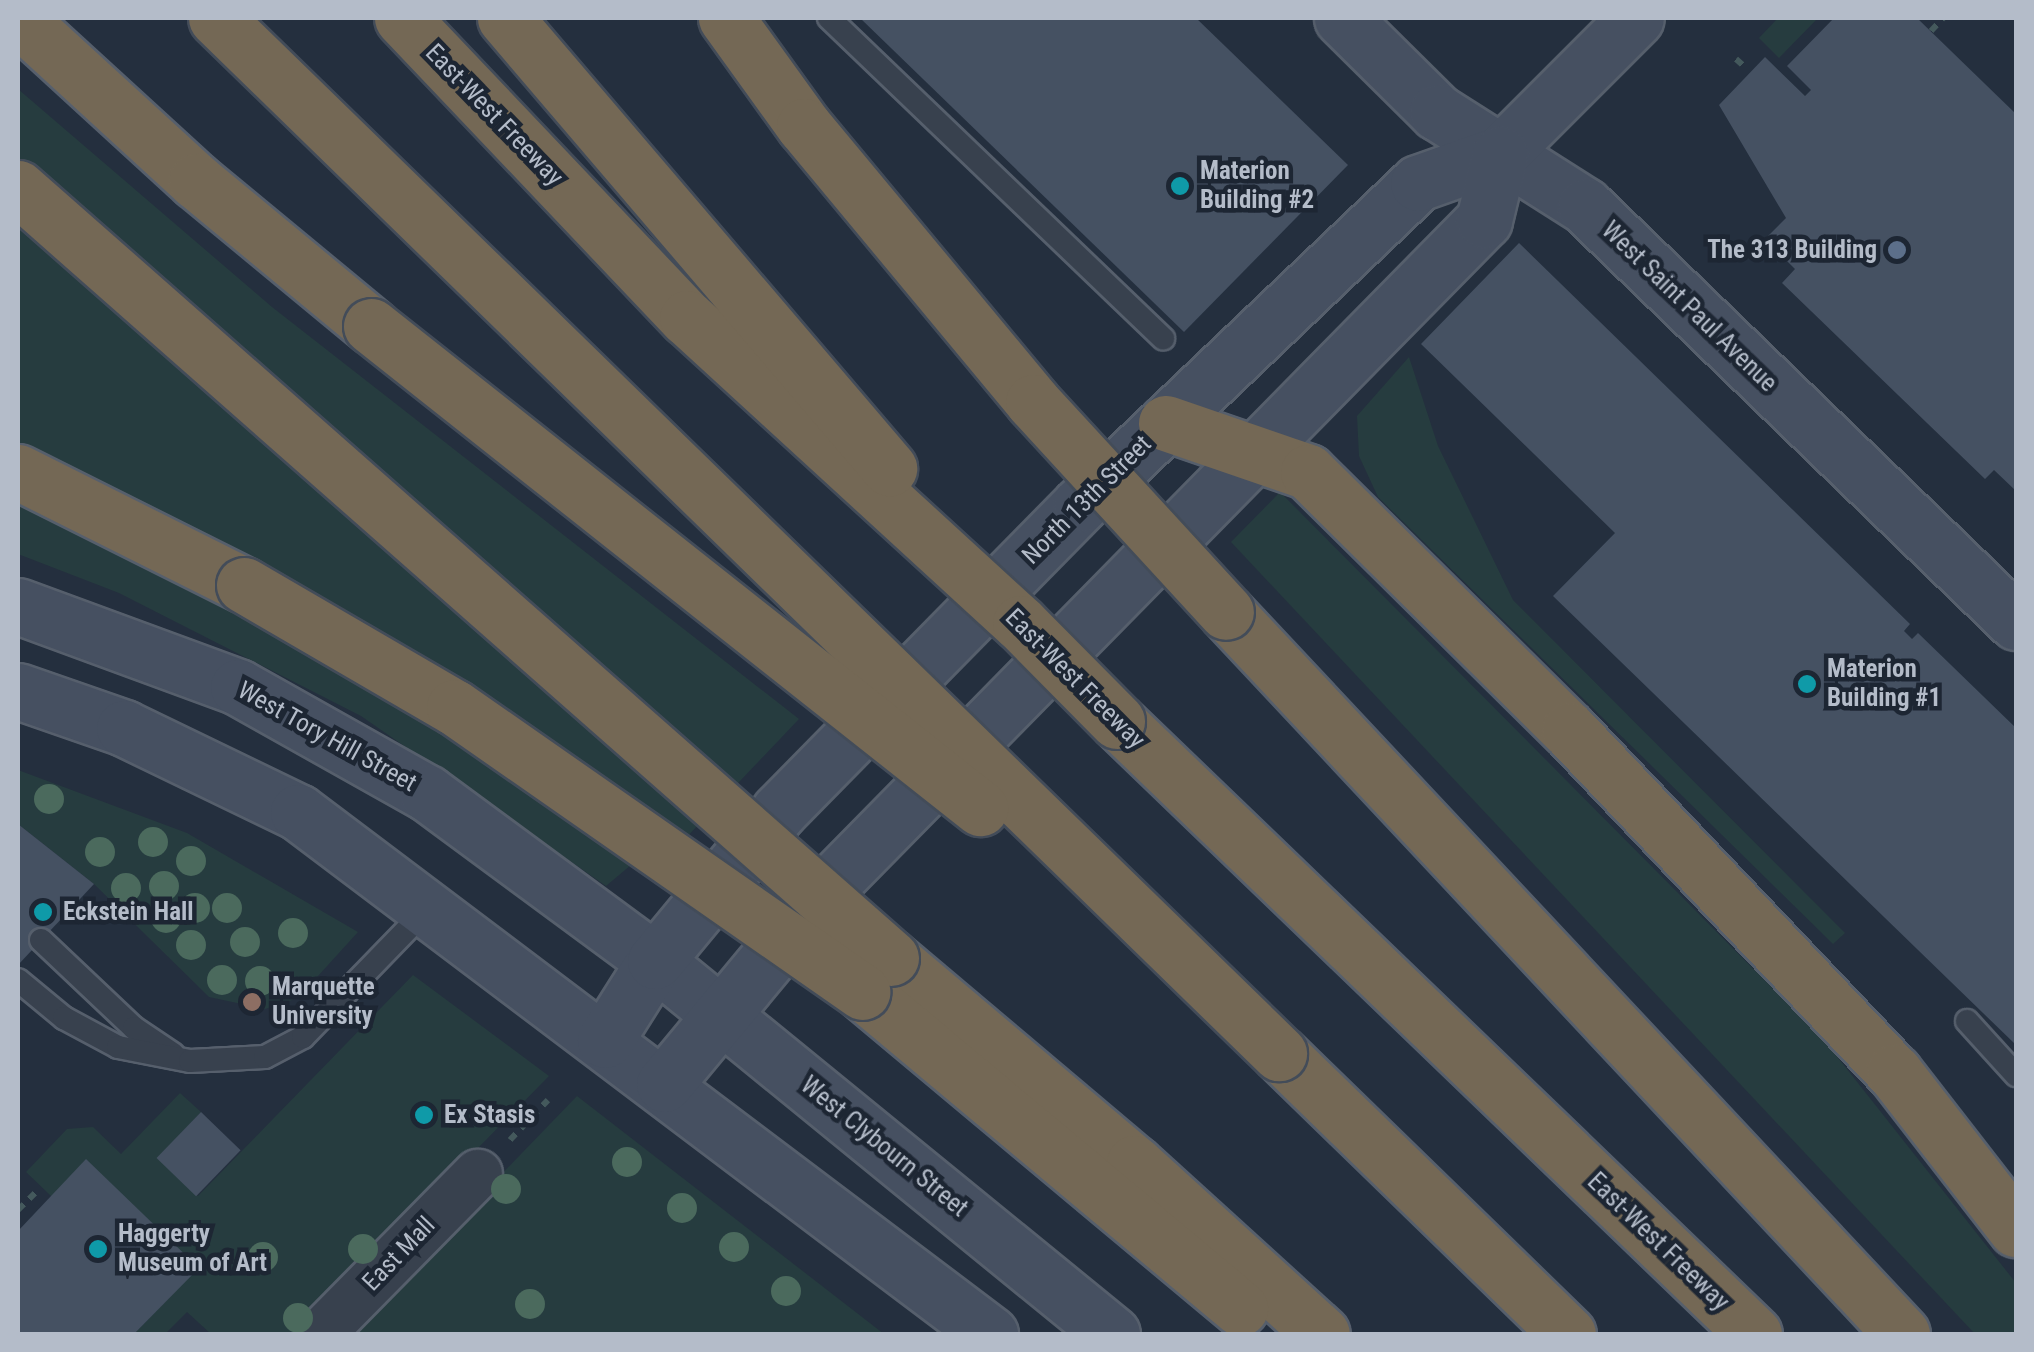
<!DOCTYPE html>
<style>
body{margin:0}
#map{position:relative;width:2034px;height:1352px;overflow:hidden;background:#242f3e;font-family:"Roboto Condensed",sans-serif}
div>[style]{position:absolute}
.green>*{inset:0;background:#263c3f}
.building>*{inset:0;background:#455162;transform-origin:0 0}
.path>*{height:6px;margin-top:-3px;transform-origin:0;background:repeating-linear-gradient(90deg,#44595c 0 8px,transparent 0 16px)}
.roads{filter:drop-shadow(2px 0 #565f6c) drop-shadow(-2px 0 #565f6c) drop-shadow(0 2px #565f6c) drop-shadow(0 -2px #565f6c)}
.lane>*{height:22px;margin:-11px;padding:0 11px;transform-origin:11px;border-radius:11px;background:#38414e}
.street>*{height:48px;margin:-24px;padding:0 24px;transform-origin:24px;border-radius:24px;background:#38414e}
.secondary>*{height:55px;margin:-27.5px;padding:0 27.5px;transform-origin:27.5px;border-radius:27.5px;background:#465061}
.highway>*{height:55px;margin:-27.5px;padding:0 27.5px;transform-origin:27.5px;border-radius:27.5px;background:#746855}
.bridges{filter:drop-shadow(2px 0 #434c59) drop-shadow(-2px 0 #434c59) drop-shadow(0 2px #434c59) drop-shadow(0 -2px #434c59)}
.highway-bridge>*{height:55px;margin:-27.5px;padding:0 27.5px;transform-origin:27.5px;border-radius:27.5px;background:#746855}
.trees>*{width:30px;height:30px;margin:-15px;border-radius:50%;background:#4b6a5d}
.dots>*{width:28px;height:28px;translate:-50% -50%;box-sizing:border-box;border:5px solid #1d2633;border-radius:50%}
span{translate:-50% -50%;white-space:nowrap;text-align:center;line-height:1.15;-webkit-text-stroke:9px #1d2633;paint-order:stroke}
.street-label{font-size:25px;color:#b4bcc9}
.poi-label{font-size:25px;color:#b4bcc9;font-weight:700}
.left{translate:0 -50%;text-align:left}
.right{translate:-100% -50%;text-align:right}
.frame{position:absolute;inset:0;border:20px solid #b4bcc9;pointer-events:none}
</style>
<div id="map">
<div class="green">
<div style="clip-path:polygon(1778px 18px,1818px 18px,1779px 58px,1759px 38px)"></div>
<div style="clip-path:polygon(18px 89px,272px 307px,799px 719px,662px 863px,631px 865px,606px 886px,361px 716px,119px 593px,18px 554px)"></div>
<div style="clip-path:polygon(1409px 357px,1438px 446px,1513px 600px,1845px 933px,1833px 944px,1378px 497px,1359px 456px,1357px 416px)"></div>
<div style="clip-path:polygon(1280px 492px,1824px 1040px,2016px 1283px,2016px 1334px,1975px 1334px,1231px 542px)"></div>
<div style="clip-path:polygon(18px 770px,187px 833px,358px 932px,298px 998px,265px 1009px,209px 997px,94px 884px,18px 824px)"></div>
<div style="clip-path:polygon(413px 975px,549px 1076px,295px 1334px,211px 1334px,187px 1312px,165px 1334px,134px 1334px,198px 1268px,51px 1196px,26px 1172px,67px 1129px,93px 1127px,121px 1154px,180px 1093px,201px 1112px,158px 1158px,198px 1196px)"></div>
<div style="clip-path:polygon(577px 1096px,884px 1334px,347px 1334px)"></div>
</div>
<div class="building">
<div style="clip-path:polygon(860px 18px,1196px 18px,1348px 165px,1184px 332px)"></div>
<div style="clip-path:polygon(1834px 18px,1917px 18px,2016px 114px,2016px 491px,1994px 470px,1985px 479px,1782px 283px,1795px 269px,1765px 239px,1786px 218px,1719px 105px,1765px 57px,1805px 96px,1811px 90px,1787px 66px)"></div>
<div style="clip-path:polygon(1519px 243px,1910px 624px,1904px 631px,1912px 639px,1918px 633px,2016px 728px,2016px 1045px,1553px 596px,1615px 533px,1421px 344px)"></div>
<div style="clip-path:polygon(18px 824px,94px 884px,18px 965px)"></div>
<div style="left:201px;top:1112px;width:55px;height:64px;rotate:44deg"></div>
<div style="clip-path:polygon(86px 1159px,199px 1268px,134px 1334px,18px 1334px,18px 1231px)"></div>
</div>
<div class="path">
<div style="left:1931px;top:31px;width:18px;rotate:-47deg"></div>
<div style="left:1736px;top:59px;width:12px;rotate:42deg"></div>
<div style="left:510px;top:1140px;width:55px;rotate:-46.5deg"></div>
<div style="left:18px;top:1210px;width:25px;rotate:-45deg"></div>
</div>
<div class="roads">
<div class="lane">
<div style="left:829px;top:18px;width:463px;rotate:43.8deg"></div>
<div style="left:41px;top:940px;width:128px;rotate:43.4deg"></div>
<div style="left:134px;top:1028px;width:47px;rotate:33.7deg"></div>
<div style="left:18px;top:980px;width:60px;rotate:39.6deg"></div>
<div style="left:64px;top:1018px;width:61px;rotate:28.2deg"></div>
<div style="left:118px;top:1047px;width:73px;rotate:11deg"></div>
<div style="left:190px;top:1061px;width:75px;rotate:-3.1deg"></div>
<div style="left:265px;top:1057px;width:43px;rotate:-27.8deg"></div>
<div style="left:303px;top:1037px;width:177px;rotate:-45.9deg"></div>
<div style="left:1967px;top:1021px;width:73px;rotate:47.8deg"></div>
</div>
<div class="street">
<div style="left:320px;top:1334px;width:225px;rotate:-45.4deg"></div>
</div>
<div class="secondary">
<div style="left:1342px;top:18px;width:134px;rotate:44.7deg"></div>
<div style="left:1437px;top:112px;width:175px;rotate:32.4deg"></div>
<div style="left:1585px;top:206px;width:599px;rotate:43.99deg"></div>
<div style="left:18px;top:606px;width:234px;rotate:20.2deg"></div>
<div style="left:238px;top:687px;width:217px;rotate:29.3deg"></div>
<div style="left:427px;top:793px;width:283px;rotate:36.4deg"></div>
<div style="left:655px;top:961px;width:590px;rotate:39.22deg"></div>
<div style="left:18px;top:691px;width:112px;rotate:19.2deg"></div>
<div style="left:124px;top:728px;width:193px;rotate:25.8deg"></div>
<div style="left:298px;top:812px;width:867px;rotate:37.03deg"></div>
<div style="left:605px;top:1040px;width:93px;rotate:-57.7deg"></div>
<div style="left:655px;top:961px;width:196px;rotate:-50.4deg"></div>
<div style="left:780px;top:810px;width:429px;rotate:-45.5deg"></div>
<div style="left:1081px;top:504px;width:465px;rotate:-43.6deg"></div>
<div style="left:1418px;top:183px;width:87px;rotate:-19.5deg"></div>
<div style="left:1500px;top:154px;width:192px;rotate:-45deg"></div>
<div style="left:664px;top:1084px;width:255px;rotate:-50.3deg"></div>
<div style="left:827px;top:888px;width:937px;rotate:-45.48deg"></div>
<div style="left:1484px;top:220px;width:68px;rotate:-76.4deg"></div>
</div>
<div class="highway">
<div style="left:18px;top:18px;width:241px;rotate:42.5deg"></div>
<div style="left:196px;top:181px;width:227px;rotate:39.6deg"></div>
<div style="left:1166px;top:423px;width:150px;rotate:19deg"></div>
<div style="left:1308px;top:472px;width:367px;rotate:44.7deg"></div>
<div style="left:1569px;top:730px;width:472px;rotate:46.5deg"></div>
<div style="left:1894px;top:1072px;width:199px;rotate:52.2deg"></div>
<div style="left:18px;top:472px;width:253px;rotate:26.6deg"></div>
<div style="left:1226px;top:612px;width:989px;rotate:46.88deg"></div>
<div style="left:1117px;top:721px;width:884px;rotate:43.9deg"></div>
<div style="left:891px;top:958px;width:318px;rotate:40.2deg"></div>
<div style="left:1134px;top:1163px;width:254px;rotate:42.3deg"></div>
<div style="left:862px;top:992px;width:493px;rotate:39.9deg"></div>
<div style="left:1279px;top:1053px;width:403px;rotate:44.2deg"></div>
</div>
</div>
<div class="bridges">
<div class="highway-bridge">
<div style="left:216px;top:18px;width:1484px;rotate:44.24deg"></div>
<div style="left:402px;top:18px;width:414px;rotate:46.5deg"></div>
<div style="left:687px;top:318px;width:452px;rotate:42.5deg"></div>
<div style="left:1020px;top:623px;width:138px;rotate:45.3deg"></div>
<div style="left:505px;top:18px;width:592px;rotate:49.52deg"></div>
<div style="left:726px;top:18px;width:133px;rotate:54.2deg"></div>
<div style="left:804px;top:126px;width:359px;rotate:50.3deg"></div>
<div style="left:1033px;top:402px;width:285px;rotate:47.4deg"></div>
<div style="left:18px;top:188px;width:1164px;rotate:41.41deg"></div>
<div style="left:371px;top:326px;width:777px;rotate:38.36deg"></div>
<div style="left:244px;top:585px;width:243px;rotate:30.2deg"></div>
<div style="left:454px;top:707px;width:498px;rotate:34.9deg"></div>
</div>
</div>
<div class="trees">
<div style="left:49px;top:799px"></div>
<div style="left:153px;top:842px"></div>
<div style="left:100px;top:852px"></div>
<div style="left:191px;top:861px"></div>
<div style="left:164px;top:886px"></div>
<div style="left:126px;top:888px"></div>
<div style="left:195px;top:908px"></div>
<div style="left:227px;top:908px"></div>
<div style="left:166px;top:918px"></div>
<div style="left:293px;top:933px"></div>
<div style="left:245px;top:942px"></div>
<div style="left:191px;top:945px"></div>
<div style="left:222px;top:980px"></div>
<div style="left:260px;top:981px"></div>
<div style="left:627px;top:1162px"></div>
<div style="left:506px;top:1189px"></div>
<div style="left:682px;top:1208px"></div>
<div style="left:734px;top:1247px"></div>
<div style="left:363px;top:1249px"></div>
<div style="left:263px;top:1257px"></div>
<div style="left:786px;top:1291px"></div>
<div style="left:530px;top:1304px"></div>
<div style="left:298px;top:1318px"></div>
</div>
<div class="dots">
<div style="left:1180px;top:186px;background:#0f9aa8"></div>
<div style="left:1897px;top:250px;background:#5c6f8a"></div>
<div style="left:1807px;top:684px;background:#0f9aa8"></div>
<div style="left:43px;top:912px;background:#0f9aa8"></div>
<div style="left:252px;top:1002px;background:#8d6e63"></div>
<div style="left:424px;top:1115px;background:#0f9aa8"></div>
<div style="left:98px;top:1249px;background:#0f9aa8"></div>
</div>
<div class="street-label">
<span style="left:494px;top:115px;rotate:46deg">East-West Freeway</span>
<span style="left:1689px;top:307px;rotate:44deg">West Saint Paul Avenue</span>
<span style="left:1087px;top:500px;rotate:-45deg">North 13th Street</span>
<span style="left:1075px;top:679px;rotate:45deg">East-West Freeway</span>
<span style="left:327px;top:737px;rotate:29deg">West Tory Hill Street</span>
<span style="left:884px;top:1147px;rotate:39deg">West Clybourn Street</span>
<span style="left:1658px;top:1242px;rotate:44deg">East-West Freeway</span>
<span style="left:399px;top:1254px;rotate:-46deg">East Mall</span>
</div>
<div class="poi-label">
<span class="left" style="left:1200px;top:186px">Materion<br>Building #2</span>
<span class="right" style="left:1877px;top:250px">The 313 Building</span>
<span class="left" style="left:1827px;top:684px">Materion<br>Building #1</span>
<span class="left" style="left:63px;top:912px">Eckstein Hall</span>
<span class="left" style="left:272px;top:1002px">Marquette<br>University</span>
<span class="left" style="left:444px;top:1115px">Ex Stasis</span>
<span class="left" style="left:118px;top:1249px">Haggerty<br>Museum of Art</span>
</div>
<div class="frame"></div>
</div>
